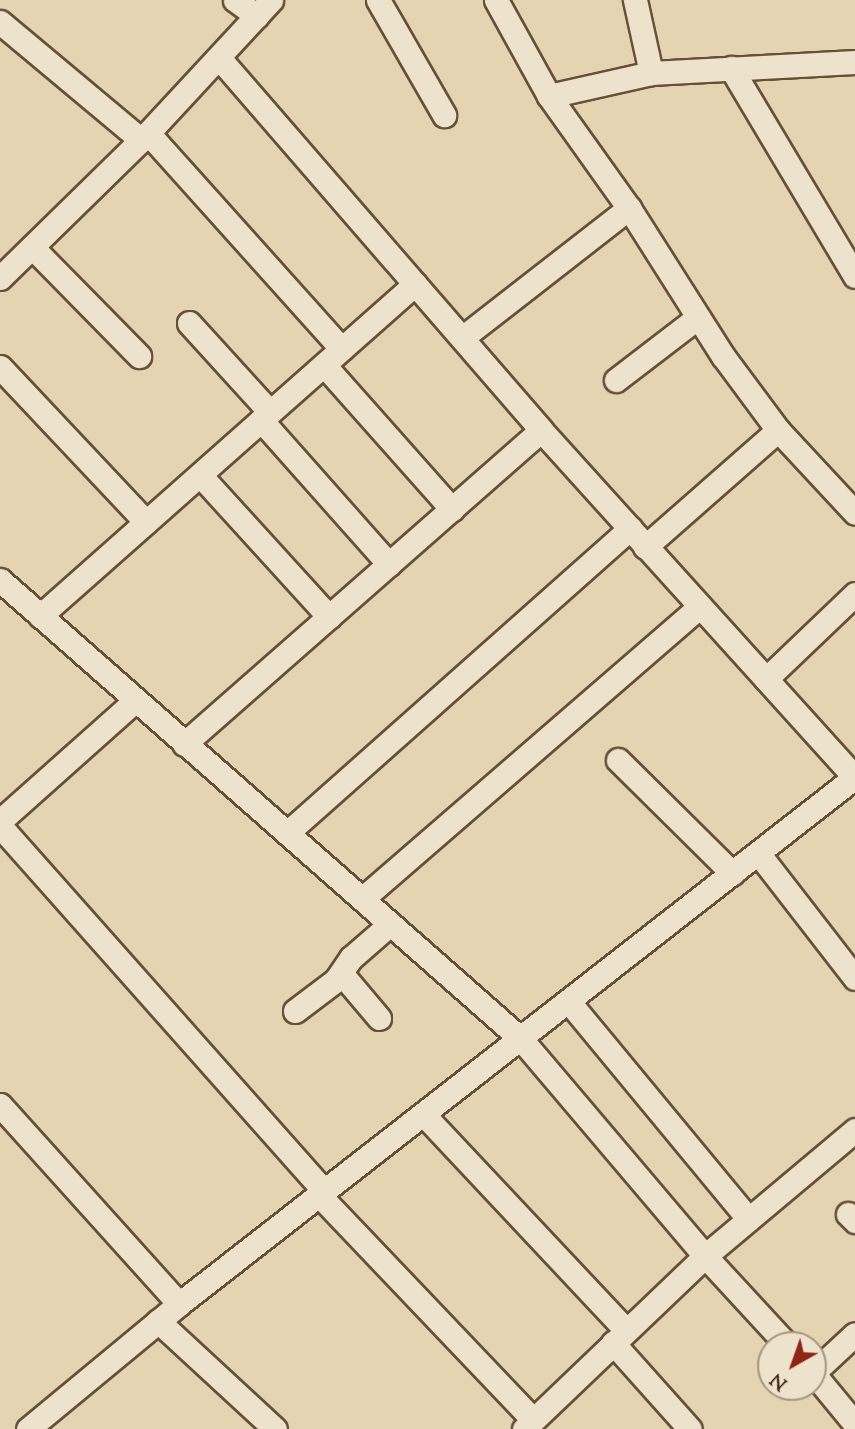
<!DOCTYPE html>
<style>
body{margin:0}
#map{position:relative;width:855px;height:1429px;overflow:hidden;background:#e4d4b2;font-family:"Sorts Mill Goudy",serif}
div>[style]{position:absolute}
.roads{filter:drop-shadow(2px 0 #684f38) drop-shadow(-2px 0 #684f38) drop-shadow(0 2px #684f38) drop-shadow(0 -2px #684f38)}
.street>*{height:23px;margin:-11.5px;padding:0 11.5px;transform-origin:11.5px;border-radius:11.5px;background:#ede3cd}
span{translate:-50% -50%;white-space:nowrap;text-align:center;line-height:1.15;-webkit-text-stroke:7px #ede3cd;paint-order:stroke}
.north{position:absolute;left:757px;top:1331px;width:70px;height:70px;box-sizing:border-box;background:#ede3cd;border:2px solid #a79681;border-radius:50%;rotate:220deg;font-size:19px;font-weight:700;line-height:28px;text-align:center;color:#3f2310}
.north::after{content:'';display:block;margin:auto;width:24px;height:32px;background:#8f2418;clip-path:polygon(50% 0,100% 100%,50% 72%,0 100%)}
</style>
<div id="map">
<div class="roads">
<div class="street">
<div style="left:235px;top:0;width:27px;rotate:36deg"></div>
<div style="left:378px;top:0;width:133px;rotate:60.1deg"></div>
<div style="left:496px;top:0;width:110px;rotate:61.1deg"></div>
<div style="left:549px;top:96px;width:138px;rotate:54.5deg"></div>
<div style="left:629px;top:208px;width:175px;rotate:57.6deg"></div>
<div style="left:723px;top:356px;width:92px;rotate:53.4deg"></div>
<div style="left:778px;top:430px;width:113px;rotate:47.1deg"></div>
<div style="left:635px;top:0;width:75px;rotate:77.6deg"></div>
<div style="left:0;top:22px;width:184px;rotate:39.9deg"></div>
<div style="left:220px;top:59px;width:491px;rotate:49.1deg"></div>
<div style="left:541px;top:430px;width:468px;rotate:47.9deg"></div>
<div style="left:731px;top:68px;width:242px;rotate:59.2deg"></div>
<div style="left:549px;top:96px;width:105px;rotate:-12.7deg"></div>
<div style="left:651px;top:73px;width:204px;rotate:-3.1deg"></div>
<div style="left:148px;top:133px;width:290px;rotate:48.1deg"></div>
<div style="left:32px;top:247px;width:153px;rotate:45.5deg"></div>
<div style="left:0;top:278px;width:207px;rotate:-44.4deg"></div>
<div style="left:148px;top:133px;width:181px;rotate:-47.2deg"></div>
<div style="left:189px;top:323px;width:120px;rotate:47.7deg"></div>
<div style="left:462px;top:338px;width:212px;rotate:-37.9deg"></div>
<div style="left:324px;top:365px;width:193px;rotate:48.4deg"></div>
<div style="left:0;top:367px;width:213px;rotate:46.7deg"></div>
<div style="left:616px;top:380px;width:103px;rotate:-37.5deg"></div>
<div style="left:261px;top:420px;width:193px;rotate:48.4deg"></div>
<div style="left:200px;top:475px;width:192px;rotate:47.7deg"></div>
<div style="left:645px;top:547px;width:177px;rotate:-41.3deg"></div>
<div style="left:0;top:580px;width:694px;rotate:41.38deg"></div>
<div style="left:521px;top:1039px;width:285px;rotate:49.7deg"></div>
<div style="left:705px;top:1256px;width:121px;rotate:47.3deg"></div>
<div style="left:40px;top:616px;width:501px;rotate:-41.52deg"></div>
<div style="left:766px;top:679px;width:123px;rotate:-43.7deg"></div>
<div style="left:184px;top:744px;width:475px;rotate:-41.3deg"></div>
<div style="left:618px;top:760px;width:161px;rotate:44.7deg"></div>
<div style="left:0;top:821px;width:182px;rotate:-41.7deg"></div>
<div style="left:0;top:826px;width:489px;rotate:48.4deg"></div>
<div style="left:287px;top:833px;width:459px;rotate:-41.6deg"></div>
<div style="left:758px;top:853px;width:158px;rotate:52.2deg"></div>
<div style="left:362px;top:899px;width:447px;rotate:-40.9deg"></div>
<div style="left:341px;top:973px;width:59px;rotate:49.8deg"></div>
<div style="left:569px;top:1002px;width:281px;rotate:50.4deg"></div>
<div style="left:295px;top:1011px;width:51px;rotate:-37.1deg"></div>
<div style="left:336px;top:980px;width:27px;rotate:-56deg"></div>
<div style="left:351px;top:958px;width:52px;rotate:-41.1deg"></div>
<div style="left:0;top:1105px;width:268px;rotate:48deg"></div>
<div style="left:424px;top:1115px;width:295px;rotate:46.8deg"></div>
<div style="left:320px;top:1196px;width:309px;rotate:46.4deg"></div>
<div style="left:848px;top:1214px;width:10px;rotate:45deg"></div>
<div style="left:158px;top:1321px;width:159px;rotate:42.7deg"></div>
<div style="left:613px;top:1343px;width:115px;rotate:48.2deg"></div>
<div style="left:813px;top:1373px;width:66px;rotate:50.5deg"></div>
<div style="left:813px;top:1373px;width:57px;rotate:-42.9deg"></div>
<div style="left:28px;top:1429px;width:196px;rotate:-39.6deg"></div>
<div style="left:179px;top:1304px;width:857px;rotate:-37.94deg"></div>
<div style="left:524px;top:1429px;width:250px;rotate:-43.7deg"></div>
<div style="left:705px;top:1256px;width:196px;rotate:-40deg"></div>
</div>
</div>
<div class="north">N</div>
</div>
